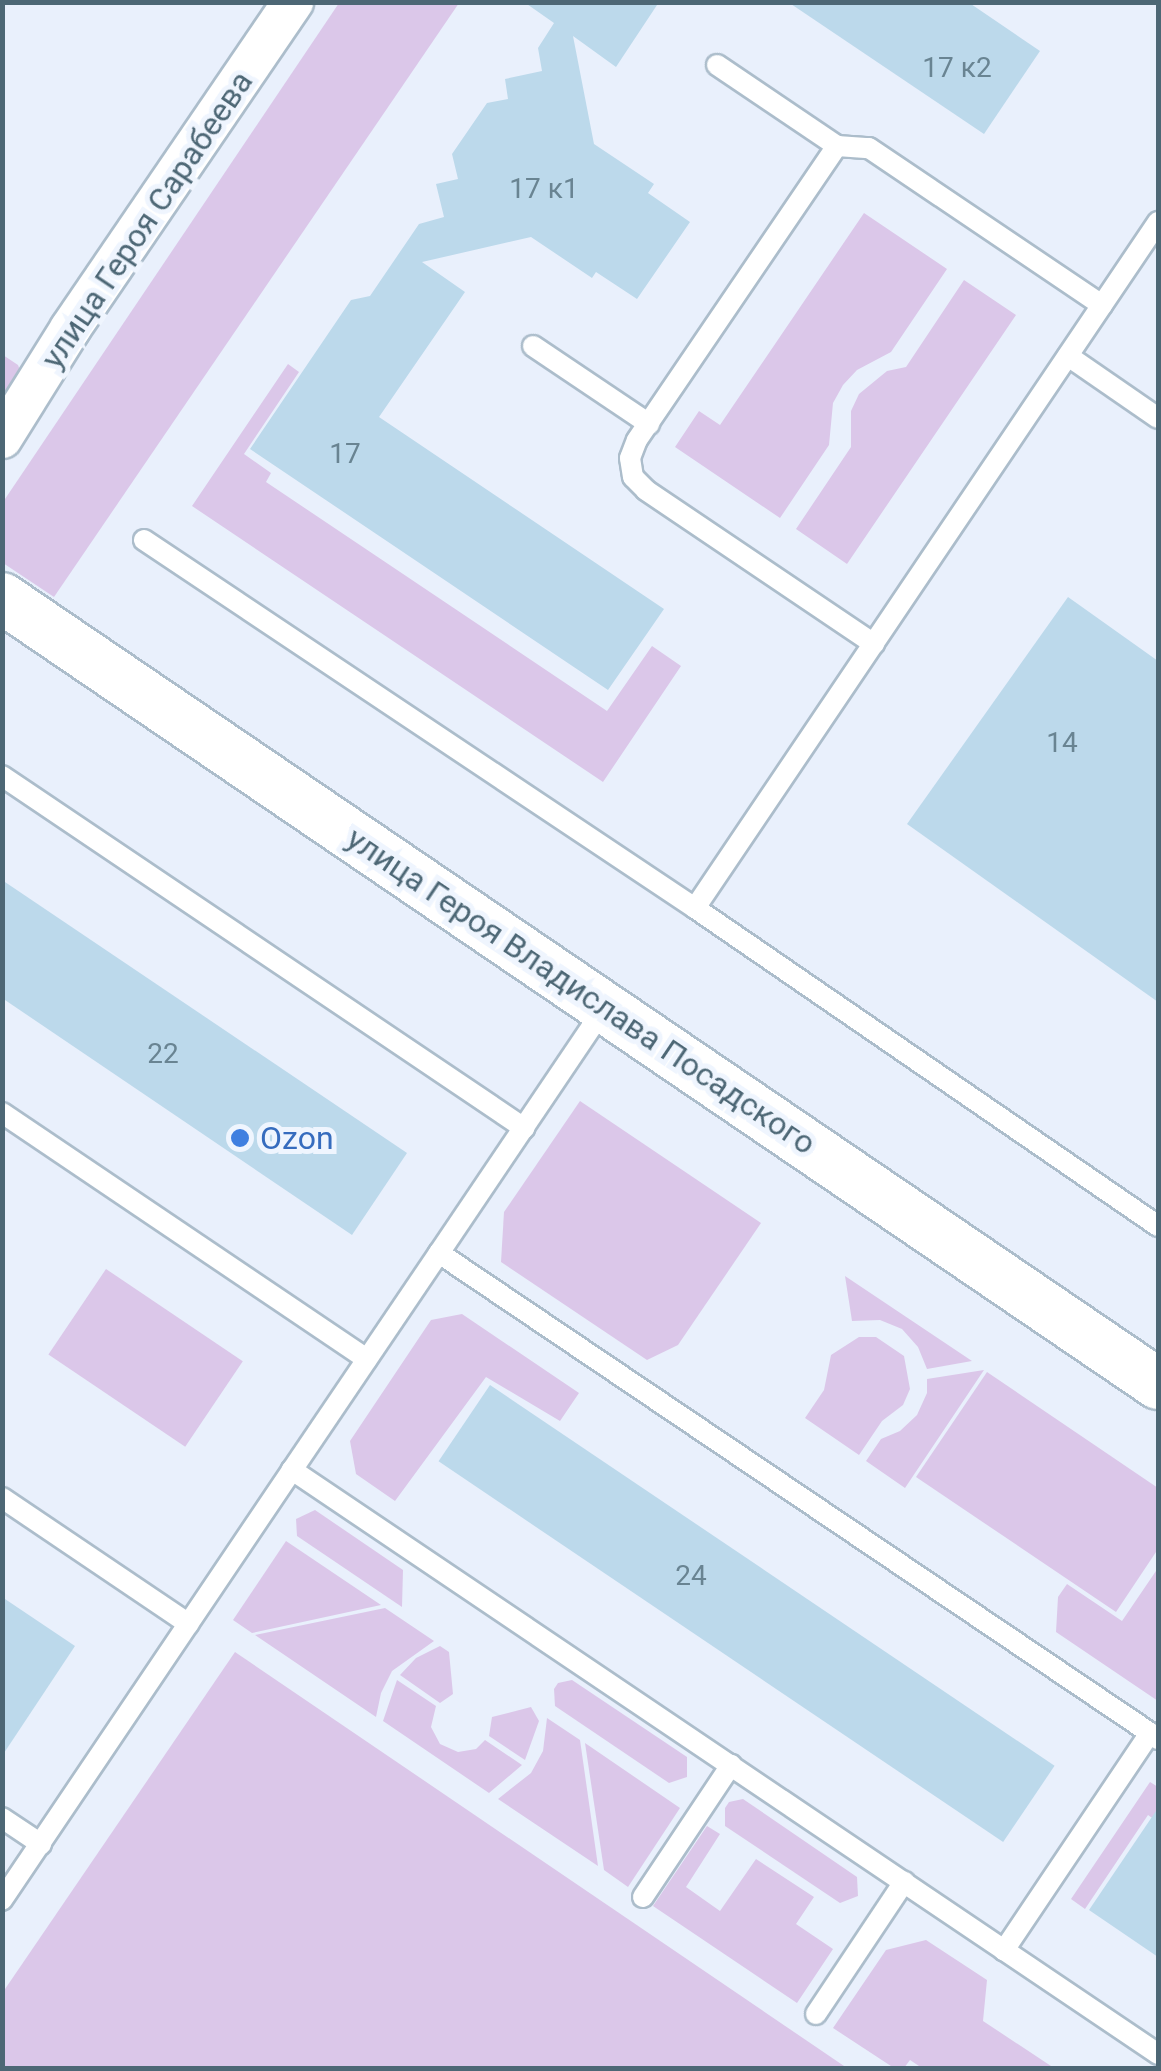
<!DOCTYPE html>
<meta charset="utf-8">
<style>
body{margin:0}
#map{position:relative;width:1161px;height:2071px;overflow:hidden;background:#e9f0fc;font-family:Roboto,sans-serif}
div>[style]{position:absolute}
.green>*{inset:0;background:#dbc7e9;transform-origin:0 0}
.building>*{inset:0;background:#bcd9eb;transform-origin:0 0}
.roads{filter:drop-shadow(2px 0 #acbdcb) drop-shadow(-2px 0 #acbdcb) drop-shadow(0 2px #acbdcb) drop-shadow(0 -2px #acbdcb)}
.service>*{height:20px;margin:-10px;padding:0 10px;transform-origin:10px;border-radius:10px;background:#fff}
.minor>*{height:40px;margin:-20px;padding:0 20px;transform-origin:20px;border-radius:20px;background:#fff}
.tertiary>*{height:50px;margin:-25px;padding:0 25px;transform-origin:25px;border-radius:25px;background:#fff}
.dots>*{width:28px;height:28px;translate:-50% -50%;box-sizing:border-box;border:5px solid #eff5fe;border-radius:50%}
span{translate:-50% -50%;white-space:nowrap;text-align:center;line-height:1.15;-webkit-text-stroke:10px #eff5fe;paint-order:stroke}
.number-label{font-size:28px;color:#698492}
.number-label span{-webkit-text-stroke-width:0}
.street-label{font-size:32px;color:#4d6775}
.shop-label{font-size:32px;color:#366cbe}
.left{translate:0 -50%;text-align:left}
.frame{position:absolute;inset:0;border:5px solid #4d6775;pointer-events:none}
</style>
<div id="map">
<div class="green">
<div style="clip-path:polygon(339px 3px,459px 3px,54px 597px,3px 563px,3px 502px)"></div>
<div style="clip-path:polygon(864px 213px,947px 269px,891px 352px,857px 370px,843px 385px,833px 403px,829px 445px,780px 518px,675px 447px,699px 411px,720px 425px)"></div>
<div style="clip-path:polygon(964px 280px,1016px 315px,847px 564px,796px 529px,851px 447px,851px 411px,859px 394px,887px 371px,906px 367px)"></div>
<div style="clip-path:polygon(3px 355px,18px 365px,22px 375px,3px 402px)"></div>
<div style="clip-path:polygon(288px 364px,299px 372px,244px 454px,271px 473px,266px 482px,607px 711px,652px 646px,681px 666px,603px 782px,192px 506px)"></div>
<div style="clip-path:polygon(580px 1101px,761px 1223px,678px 1345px,647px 1360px,501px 1262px,504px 1212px)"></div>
<div style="left:106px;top:1269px;width:165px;height:103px;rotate:34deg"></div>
<div style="clip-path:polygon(845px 1276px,972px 1361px,927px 1369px,918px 1347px,902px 1329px,880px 1320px,852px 1321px)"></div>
<div style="clip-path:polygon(462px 1314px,579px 1393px,560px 1421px,486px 1377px,395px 1501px,356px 1474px,350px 1441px,431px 1320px)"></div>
<div style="clip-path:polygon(859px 1337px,876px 1337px,904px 1356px,910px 1389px,903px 1405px,882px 1421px,859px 1455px,805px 1418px,824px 1390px,831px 1355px)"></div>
<div style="clip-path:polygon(984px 1370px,905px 1488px,866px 1461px,881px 1439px,900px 1431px,917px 1415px,927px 1393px,927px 1379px)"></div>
<div style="clip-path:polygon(987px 1372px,1158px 1488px,1158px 1549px,1116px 1612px,916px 1477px)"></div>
<div style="clip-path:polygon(315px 1510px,403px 1570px,402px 1607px,297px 1536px,296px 1519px)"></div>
<div style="clip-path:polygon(286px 1541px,381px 1605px,252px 1633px,233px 1620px)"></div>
<div style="clip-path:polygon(1158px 1568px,1158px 1701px,1056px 1632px,1058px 1597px,1067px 1584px,1122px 1621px)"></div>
<div style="clip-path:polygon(385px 1608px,434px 1641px,392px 1671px,381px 1693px,376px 1717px,255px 1635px)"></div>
<div style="clip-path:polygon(440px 1646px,449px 1652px,453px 1694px,440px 1703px,400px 1675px,416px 1658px)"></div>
<div style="clip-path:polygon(235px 1652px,847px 2068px,3px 2068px,3px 1992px)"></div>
<div style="clip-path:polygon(397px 1680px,436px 1706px,431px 1727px,440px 1744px,458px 1752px,476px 1749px,485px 1740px,522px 1765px,489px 1793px,383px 1721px)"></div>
<div style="clip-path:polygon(572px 1680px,687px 1757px,687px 1777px,669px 1783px,555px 1706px,554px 1689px,558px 1683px)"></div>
<div style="clip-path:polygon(531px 1707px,539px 1721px,525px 1760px,489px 1736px,492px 1717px)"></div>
<div style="clip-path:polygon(547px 1718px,580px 1740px,598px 1866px,498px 1799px,531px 1773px,543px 1751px)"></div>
<div style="clip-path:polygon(585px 1743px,680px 1808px,628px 1887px,604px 1870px)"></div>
<div style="clip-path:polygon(1150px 1782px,1158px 1787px,1158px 1822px,1148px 1815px,1085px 1909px,1071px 1899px)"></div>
<div style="clip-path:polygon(743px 1799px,857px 1877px,858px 1896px,840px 1903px,725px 1826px,725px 1808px,729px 1802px)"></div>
<div style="clip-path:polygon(707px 1826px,720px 1834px,686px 1887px,720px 1911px,756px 1859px,814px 1897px,796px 1924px,833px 1949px,797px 2003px,653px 1906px)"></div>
<div style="clip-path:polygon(926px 1940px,987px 1980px,983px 2021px,1054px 2068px,922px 2068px,910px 2060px,904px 2068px,894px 2068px,833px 2028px,886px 1950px)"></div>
</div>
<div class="building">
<div style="clip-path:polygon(524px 2px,659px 2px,616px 67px,573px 36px,594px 144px,654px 184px,648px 193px,690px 222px,637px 299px,596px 272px,592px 278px,531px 237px,422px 262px,465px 292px,379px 417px,664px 609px,608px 690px,250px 449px,351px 300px,370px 296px,419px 224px,444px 217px,436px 184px,458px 179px,452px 154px,487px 103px,508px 99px,505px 79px,542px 71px,538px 48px,554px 23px)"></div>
<div style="clip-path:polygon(788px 2px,968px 2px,1040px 51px,984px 134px)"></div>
<div style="clip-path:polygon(1068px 597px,1158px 661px,1158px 1002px,907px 824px)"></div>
<div style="clip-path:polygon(2px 880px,407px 1153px,352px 1235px,2px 998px)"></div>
<div style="left:490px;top:1385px;width:681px;height:92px;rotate:34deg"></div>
<div style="clip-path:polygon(2px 1597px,75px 1646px,2px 1756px)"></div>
<div style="clip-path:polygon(1158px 1808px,1158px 1957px,1089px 1910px)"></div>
</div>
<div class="roads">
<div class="service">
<div style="left:717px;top:65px;width:145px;rotate:34deg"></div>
<div style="left:533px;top:346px;width:140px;rotate:33.9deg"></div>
<div style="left:1068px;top:356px;width:109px;rotate:34.6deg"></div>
<div style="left:144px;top:540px;width:663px;rotate:33.74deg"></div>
<div style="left:695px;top:908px;width:562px;rotate:34.48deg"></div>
<div style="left:874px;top:644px;width:275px;rotate:-146deg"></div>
<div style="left:646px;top:490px;width:18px;rotate:-135deg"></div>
<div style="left:633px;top:477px;width:19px;rotate:-99deg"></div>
<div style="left:630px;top:458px;width:19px;rotate:-69deg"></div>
<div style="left:637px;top:440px;width:356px;rotate:-55.8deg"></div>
<div style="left:837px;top:146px;width:32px;rotate:4deg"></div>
<div style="left:869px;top:148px;width:281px;rotate:34deg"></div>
<div style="left:2px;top:776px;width:630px;rotate:33.99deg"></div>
<div style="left:695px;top:908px;width:828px;rotate:-55.98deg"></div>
<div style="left:2px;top:1113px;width:440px;rotate:34deg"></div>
<div style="left:439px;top:1253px;width:297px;rotate:-56deg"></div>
<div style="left:2px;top:1498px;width:225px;rotate:34deg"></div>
<div style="left:1158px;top:1739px;width:10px;rotate:-143deg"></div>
<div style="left:1150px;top:1733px;width:262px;rotate:123.9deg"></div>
<div style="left:1004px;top:1950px;width:186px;rotate:34deg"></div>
<div style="left:2px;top:1818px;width:47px;rotate:33.7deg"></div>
<div style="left:643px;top:1897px;width:159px;rotate:-56.3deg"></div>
<div style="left:2px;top:1900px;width:519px;rotate:-56deg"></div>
<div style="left:1004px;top:1950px;width:859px;rotate:-146.01deg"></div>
<div style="left:292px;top:1470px;width:262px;rotate:-55.9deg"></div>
<div style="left:439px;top:1253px;width:858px;rotate:34.02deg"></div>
<div style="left:816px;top:2014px;width:159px;rotate:-56.3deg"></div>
</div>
<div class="minor">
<div style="left:2px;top:438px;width:128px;rotate:-58deg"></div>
<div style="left:70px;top:329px;width:396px;rotate:-55.7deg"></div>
</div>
<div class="tertiary">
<div style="left:2px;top:598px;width:1398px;rotate:34.21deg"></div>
</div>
</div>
<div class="dots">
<div style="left:240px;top:1138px;background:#3f7fe0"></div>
</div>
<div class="number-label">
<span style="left:957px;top:68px">17 к2</span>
<span style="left:544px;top:189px">17 к1</span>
<span style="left:345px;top:454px">17</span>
<span style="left:1062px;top:743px">14</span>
<span style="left:163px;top:1054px">22</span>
<span style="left:691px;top:1576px">24</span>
</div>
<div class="street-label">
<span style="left:147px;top:220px;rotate:-56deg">улица Героя Сарабеева</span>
<span style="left:581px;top:991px;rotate:34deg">улица Героя Владислава Посадского</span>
</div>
<div class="shop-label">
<span class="left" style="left:260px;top:1138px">Ozon</span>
</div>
<div class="frame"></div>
</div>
